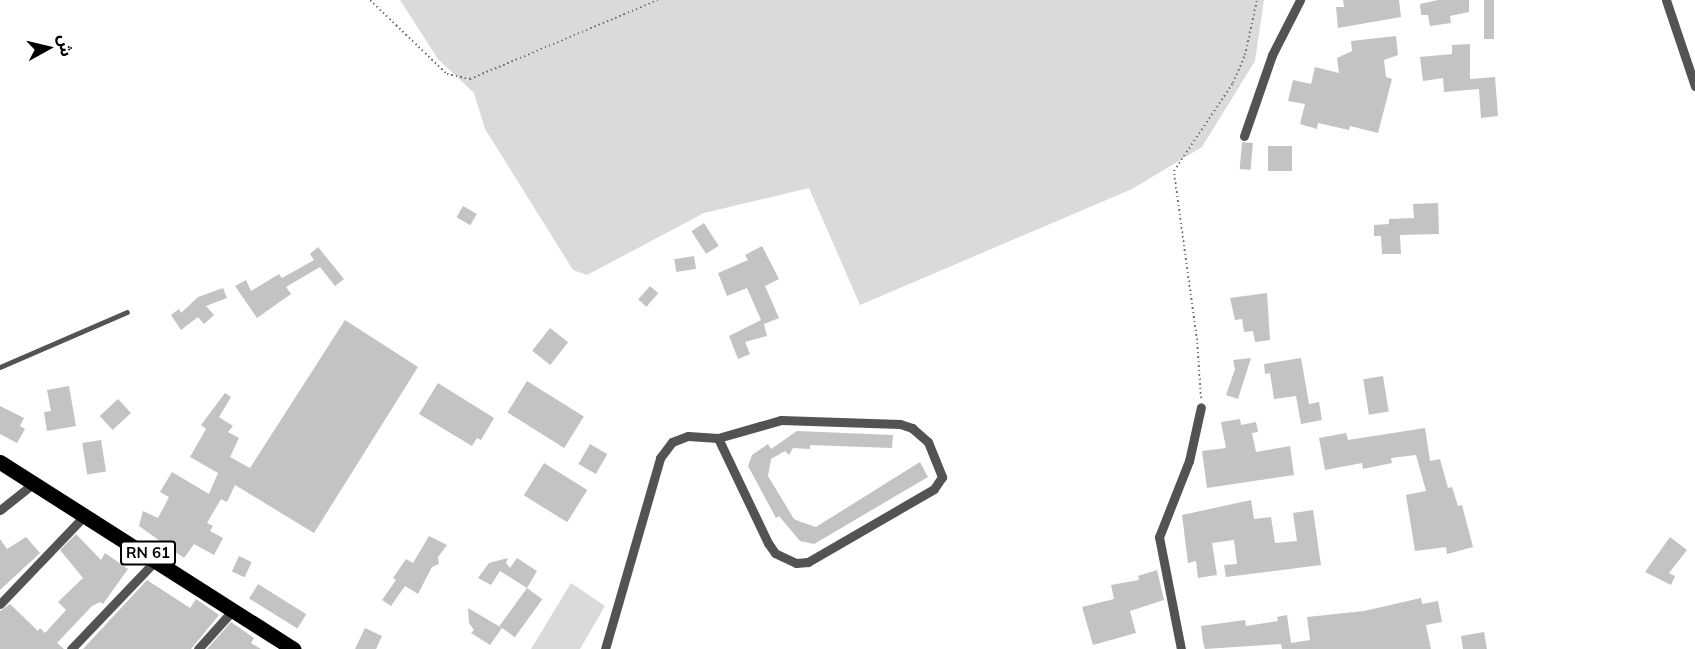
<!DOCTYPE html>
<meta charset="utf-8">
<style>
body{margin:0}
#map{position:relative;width:1695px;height:649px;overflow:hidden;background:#fff;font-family:Mulish,"Noto Sans Arabic",sans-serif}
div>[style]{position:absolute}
.green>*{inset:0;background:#dadada}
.building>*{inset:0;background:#c3c3c3;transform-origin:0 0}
.path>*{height:2px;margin-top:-1px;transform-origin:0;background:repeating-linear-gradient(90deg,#757575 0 1.5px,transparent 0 4.5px)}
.lane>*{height:4.5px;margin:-2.25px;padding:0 2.25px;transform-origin:2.25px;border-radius:2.25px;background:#535353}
.street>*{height:9px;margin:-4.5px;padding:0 4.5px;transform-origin:4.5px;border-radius:4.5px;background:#535353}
.primary>*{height:15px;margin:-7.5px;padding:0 7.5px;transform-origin:7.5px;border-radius:7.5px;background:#000}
span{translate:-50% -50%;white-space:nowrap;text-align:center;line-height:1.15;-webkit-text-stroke:4.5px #fff;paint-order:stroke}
.shield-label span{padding:2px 4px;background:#fff;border:2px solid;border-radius:4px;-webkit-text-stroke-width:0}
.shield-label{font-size:15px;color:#000;font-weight:700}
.north{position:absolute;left:18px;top:18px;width:60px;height:60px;-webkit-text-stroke:4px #fff;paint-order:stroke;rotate:82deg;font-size:16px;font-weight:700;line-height:24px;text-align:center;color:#000}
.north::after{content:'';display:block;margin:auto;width:21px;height:27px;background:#000;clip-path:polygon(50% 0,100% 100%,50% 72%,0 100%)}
</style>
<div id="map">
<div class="green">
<div style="clip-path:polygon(400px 0,1264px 0,1255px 61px,1202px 147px,1132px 189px,860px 305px,809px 188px,704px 213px,587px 275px,573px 270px,485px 129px,474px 93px,438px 59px)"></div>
<div style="clip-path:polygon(571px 583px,605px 606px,580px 649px,531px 649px)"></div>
</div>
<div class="building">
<div style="clip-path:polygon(1343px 0,1399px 0,1401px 17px,1338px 28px,1336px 7px,1344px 7px)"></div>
<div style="clip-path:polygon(1438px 0,1469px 0,1469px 12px,1450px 16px,1451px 23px,1430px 26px,1428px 15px,1421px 15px,1420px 4px)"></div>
<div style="left:1484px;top:0;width:10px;height:39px"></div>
<div style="clip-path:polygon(1396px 36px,1398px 55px,1384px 60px,1386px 77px,1392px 79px,1378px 133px,1350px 126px,1349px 130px,1318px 123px,1317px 129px,1300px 124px,1305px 104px,1288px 101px,1293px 80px,1311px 84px,1315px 67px,1339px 73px,1337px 58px,1352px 51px,1351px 41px)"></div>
<div style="clip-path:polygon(1470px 44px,1470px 79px,1495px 77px,1498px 116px,1481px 118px,1479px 89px,1444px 92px,1443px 78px,1423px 81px,1420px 57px,1452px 54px,1452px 45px)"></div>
<div style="left:1242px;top:142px;width:11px;height:27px;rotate:5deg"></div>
<div style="left:1268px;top:146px;width:24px;height:25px"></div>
<div style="clip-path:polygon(1438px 203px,1439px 234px,1400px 235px,1401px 254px,1382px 254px,1381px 236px,1374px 236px,1374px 225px,1389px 224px,1389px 219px,1414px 218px,1413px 204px)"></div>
<div style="left:463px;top:206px;width:16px;height:13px;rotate:30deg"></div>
<div style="left:704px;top:223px;width:27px;height:15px;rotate:57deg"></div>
<div style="clip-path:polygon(762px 246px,779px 279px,765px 286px,779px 318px,764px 324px,767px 336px,745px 342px,750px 354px,738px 359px,729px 336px,761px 320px,747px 288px,727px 296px,718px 273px,748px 260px,745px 255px)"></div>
<div style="clip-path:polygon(318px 247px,344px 279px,335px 286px,320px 267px,286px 287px,291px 294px,257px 318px,235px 286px,246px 280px,251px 291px,279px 274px,282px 278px,314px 260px,310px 254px)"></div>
<div style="left:694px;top:256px;width:13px;height:20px;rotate:81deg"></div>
<div style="left:650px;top:286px;width:11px;height:18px;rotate:41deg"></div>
<div style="clip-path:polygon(223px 288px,227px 298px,206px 306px,214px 315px,204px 324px,198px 317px,181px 330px,171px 315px,179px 309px,181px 313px,198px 297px)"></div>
<div style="clip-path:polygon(1267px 293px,1270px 340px,1255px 342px,1253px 331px,1244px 332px,1242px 319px,1235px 320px,1230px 298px)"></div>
<div style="clip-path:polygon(345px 320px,418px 367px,314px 533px,235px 485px,227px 502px,221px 499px,207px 523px,213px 526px,210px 531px,223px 538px,214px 555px,194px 544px,184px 558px,139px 526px,143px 511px,158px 518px,169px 497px,160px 492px,172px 472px,209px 494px,218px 473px,190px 457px,206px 429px,201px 425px,225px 393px,231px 397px,219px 417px,233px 426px,228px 432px,239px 438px,230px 457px,250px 468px)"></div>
<div style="left:550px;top:328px;width:23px;height:29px;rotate:38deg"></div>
<div style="clip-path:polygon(1251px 358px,1238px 399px,1226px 395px,1235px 369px,1233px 360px)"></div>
<div style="clip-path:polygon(1301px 358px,1309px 404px,1319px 402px,1322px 420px,1301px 424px,1296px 396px,1274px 399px,1270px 373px,1265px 374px,1264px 364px)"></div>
<div style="left:1383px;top:376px;width:36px;height:20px;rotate:81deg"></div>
<div style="left:527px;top:381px;width:67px;height:37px;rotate:32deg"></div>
<div style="clip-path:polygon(438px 383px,494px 418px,481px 440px,477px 438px,472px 446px,419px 414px)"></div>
<div style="clip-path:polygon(69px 386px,76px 426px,47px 431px,44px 412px,51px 411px,47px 390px)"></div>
<div style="left:118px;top:399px;width:19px;height:25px;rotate:47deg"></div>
<div style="clip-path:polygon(0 406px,24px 418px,20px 426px,25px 429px,17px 443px,0 434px)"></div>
<div style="clip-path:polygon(1240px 419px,1241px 425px,1256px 422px,1258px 432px,1252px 433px,1256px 452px,1290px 446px,1294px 475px,1207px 488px,1202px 451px,1226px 448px,1221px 422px)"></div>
<div style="clip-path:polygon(1425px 428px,1430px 461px,1440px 459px,1448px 488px,1452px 487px,1458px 506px,1462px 505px,1473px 547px,1447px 554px,1446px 547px,1415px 551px,1406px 495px,1426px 491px,1416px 455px,1391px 458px,1392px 463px,1363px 469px,1362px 463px,1325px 470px,1319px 438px,1346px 433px,1348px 440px)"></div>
<div style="clip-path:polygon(797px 431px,893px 435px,892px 448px,810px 445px,810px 449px,793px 448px,789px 455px,785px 451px,771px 459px,768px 476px,794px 519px,801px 522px,816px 527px,920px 462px,928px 477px,814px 544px,800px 541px,779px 516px,776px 518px,748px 466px,752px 455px,768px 444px,771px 449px)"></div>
<div style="left:101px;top:440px;width:32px;height:19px;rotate:81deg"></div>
<div style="left:590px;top:444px;width:20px;height:23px;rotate:30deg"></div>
<div style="left:544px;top:463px;width:51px;height:38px;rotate:32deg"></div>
<div style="clip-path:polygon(1251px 500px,1254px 519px,1271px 517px,1275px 543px,1297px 541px,1293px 513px,1313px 510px,1321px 565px,1226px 577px,1224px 565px,1237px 564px,1234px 540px,1212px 543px,1217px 575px,1198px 578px,1196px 561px,1188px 563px,1182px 515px)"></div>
<div style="clip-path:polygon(76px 534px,101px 560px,105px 553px,128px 569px,103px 604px,100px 602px,92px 606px,57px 643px,64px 649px,0 649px,0 611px,10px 604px,38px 631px,40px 628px,45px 633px,66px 610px,58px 602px,83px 578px,60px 550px)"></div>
<div style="clip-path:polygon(429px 536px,447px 545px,438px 557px,439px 564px,432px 567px,418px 594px,405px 586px,391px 606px,382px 600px,396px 580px,393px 578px,406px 559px,413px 563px)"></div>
<div style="clip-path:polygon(26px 537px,40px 553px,0 590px,0 539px,7px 549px)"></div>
<div style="clip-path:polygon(1670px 537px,1687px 550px,1669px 573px,1675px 576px,1671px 585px,1645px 572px)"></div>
<div style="left:239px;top:556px;width:14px;height:17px;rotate:25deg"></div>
<div style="clip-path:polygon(508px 558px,506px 563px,510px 568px,517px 558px,537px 571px,527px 588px,500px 571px,491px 585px,478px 578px,489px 563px)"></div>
<div style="clip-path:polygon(1157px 570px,1164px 600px,1130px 611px,1136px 633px,1093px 645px,1082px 607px,1114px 599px,1111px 585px,1139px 580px,1138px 576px)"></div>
<div style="clip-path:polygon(147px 580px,190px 608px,196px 599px,219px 615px,191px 649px,83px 649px)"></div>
<div style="left:258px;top:584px;width:57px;height:17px;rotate:32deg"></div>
<div style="left:527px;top:588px;width:19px;height:47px;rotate:36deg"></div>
<div style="clip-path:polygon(1421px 598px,1422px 604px,1438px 601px,1442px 622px,1426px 625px,1431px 649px,1282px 649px,1281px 644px,1205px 649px,1203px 642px,1201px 626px,1245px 620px,1246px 626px,1278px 621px,1277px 617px,1287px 615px,1291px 643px,1310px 640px,1307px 617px,1364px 611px)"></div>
<div style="clip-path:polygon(468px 608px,502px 628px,490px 645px,471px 633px,474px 630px,469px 623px)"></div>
<div style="clip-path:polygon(231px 622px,254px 638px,251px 643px,261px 649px,207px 649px)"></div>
<div style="clip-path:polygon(365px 628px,382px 636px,376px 649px,355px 649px)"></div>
<div style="clip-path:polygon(1484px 632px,1487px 649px,1463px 649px,1461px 636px)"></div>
</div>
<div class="path">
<div style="left:370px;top:0;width:107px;rotate:43.9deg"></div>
<div style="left:447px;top:74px;width:24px;rotate:12deg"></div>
<div style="left:470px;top:79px;width:204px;rotate:-22.8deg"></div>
<div style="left:1201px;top:398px;width:58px;rotate:-93.9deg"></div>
<div style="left:1197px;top:340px;width:171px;rotate:-97.8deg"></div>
<div style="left:1174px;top:171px;width:106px;rotate:-56.2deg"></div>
<div style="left:1233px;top:83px;width:30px;rotate:-67deg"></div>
<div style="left:1245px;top:55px;width:56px;rotate:-77.7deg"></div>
</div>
<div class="lane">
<div style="left:0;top:367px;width:138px;rotate:-23.4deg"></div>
</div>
<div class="street">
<div style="left:1666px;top:0;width:91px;rotate:71.4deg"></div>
<div style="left:1244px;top:136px;width:86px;rotate:-70.9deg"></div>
<div style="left:1272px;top:55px;width:62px;rotate:-63deg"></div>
<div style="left:0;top:510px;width:43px;rotate:-38.5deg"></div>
<div style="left:0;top:604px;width:123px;rotate:-46.3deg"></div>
<div style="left:71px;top:649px;width:124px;rotate:-46.3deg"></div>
<div style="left:198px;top:649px;width:54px;rotate:-48deg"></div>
<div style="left:605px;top:649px;width:199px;rotate:-73.9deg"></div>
<div style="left:660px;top:458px;width:20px;rotate:-53deg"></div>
<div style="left:672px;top:442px;width:17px;rotate:-21deg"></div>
<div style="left:688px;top:436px;width:30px;rotate:4deg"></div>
<div style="left:718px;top:438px;width:66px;rotate:-15.9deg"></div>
<div style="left:781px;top:420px;width:119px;rotate:1.9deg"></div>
<div style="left:900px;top:424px;width:13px;rotate:18deg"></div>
<div style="left:912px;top:428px;width:21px;rotate:41deg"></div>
<div style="left:928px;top:442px;width:38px;rotate:68deg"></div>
<div style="left:942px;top:477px;width:14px;rotate:124deg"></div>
<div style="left:934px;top:489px;width:146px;rotate:149.9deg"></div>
<div style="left:808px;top:562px;width:12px;rotate:175deg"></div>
<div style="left:796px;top:563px;width:23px;rotate:-155deg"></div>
<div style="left:775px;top:553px;width:12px;rotate:-125deg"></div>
<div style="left:768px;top:543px;width:116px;rotate:-115.5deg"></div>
<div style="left:1181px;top:649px;width:114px;rotate:-101.1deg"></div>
<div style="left:1159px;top:537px;width:82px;rotate:-68.5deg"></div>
<div style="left:1189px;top:461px;width:55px;rotate:-77.5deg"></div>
</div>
<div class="primary">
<div style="left:0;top:462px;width:348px;rotate:32.5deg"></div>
</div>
<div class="shield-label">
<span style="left:148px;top:553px">RN 61</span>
</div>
<div class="north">ش</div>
</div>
